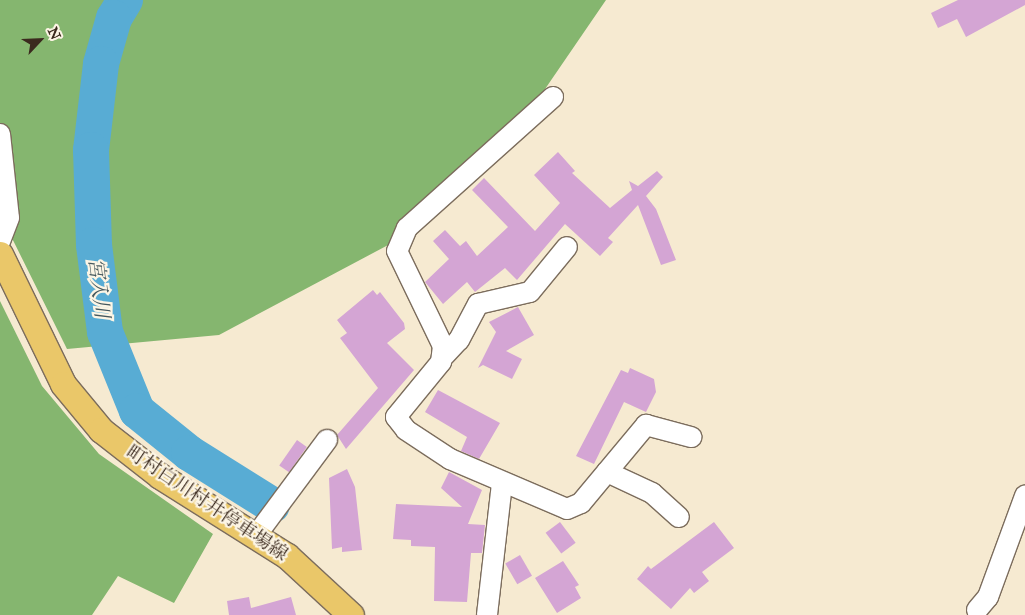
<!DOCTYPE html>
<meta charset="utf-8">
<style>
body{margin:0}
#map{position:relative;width:1025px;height:615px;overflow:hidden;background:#f6ead1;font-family:"IM FELL Great Primer","Noto Serif JP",serif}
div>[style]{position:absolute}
.forest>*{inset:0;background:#85b66f}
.river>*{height:36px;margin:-18px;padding:0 18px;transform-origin:18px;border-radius:18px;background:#58acd4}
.building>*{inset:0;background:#d4a5d4;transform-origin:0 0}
.roads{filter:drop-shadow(1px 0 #7c6d5d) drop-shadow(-1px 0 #7c6d5d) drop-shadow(0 1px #7c6d5d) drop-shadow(0 -1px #7c6d5d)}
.minor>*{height:20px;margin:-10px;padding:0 10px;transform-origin:10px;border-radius:10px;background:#fff}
.major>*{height:25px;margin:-12.5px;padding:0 12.5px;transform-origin:12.5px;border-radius:12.5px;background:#eac769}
span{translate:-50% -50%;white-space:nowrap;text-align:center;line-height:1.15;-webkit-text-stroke:4.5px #fcf5e5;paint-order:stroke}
.street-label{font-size:19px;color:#3b2a1e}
.water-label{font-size:20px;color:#45585e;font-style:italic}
.north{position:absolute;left:15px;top:15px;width:50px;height:50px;-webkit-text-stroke:4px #fcf5e5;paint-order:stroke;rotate:65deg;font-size:14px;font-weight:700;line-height:20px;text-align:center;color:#3b2a1e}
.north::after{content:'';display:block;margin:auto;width:18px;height:22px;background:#3b2a1e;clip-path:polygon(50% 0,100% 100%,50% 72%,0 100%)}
</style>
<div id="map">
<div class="forest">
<div style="clip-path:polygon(0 0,606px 0,543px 92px,492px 145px,399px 223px,390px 244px,219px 335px,67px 349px,0 214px)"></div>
<div style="clip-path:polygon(0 301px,42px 386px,99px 454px,213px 534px,174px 603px,118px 576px,92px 615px,0 615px)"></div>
</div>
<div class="river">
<div style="left:125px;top:0;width:21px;rotate:121deg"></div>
<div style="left:114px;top:18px;width:48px;rotate:105.8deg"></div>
<div style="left:101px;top:64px;width:87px;rotate:96.6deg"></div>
<div style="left:91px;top:150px;width:95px;rotate:88.2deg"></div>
<div style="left:94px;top:245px;width:88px;rotate:82.8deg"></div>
<div style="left:105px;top:332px;width:85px;rotate:67.9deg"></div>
<div style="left:137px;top:411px;width:67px;rotate:38.9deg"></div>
<div style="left:189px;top:453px;width:98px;rotate:32.1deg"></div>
</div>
<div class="building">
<div style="clip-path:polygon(958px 0,1025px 0,1025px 5px,966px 37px,957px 19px,938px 28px,931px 13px)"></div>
<div style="clip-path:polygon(558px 152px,575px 171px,572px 173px,610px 208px,632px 190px,629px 181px,638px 186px,657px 171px,663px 177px,646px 196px,656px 209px,676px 260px,661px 265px,638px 205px,608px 238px,613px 242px,600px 256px,565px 224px,517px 280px,505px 268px,475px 292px,467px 282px,443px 304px,425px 282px,449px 259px,433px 241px,445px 230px,460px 246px,466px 241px,477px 256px,508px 227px,472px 190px,484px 178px,535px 231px,560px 203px,534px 175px)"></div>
<div style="clip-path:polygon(373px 290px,377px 295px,380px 292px,404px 323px,405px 329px,387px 343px,414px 370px,346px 449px,337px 435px,378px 388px,340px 338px,347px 333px,337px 320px)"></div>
<div style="clip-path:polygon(518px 307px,534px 335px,506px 351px,522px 359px,512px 379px,483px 365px,478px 368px,496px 332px,489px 322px)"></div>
<div style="clip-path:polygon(630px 368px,654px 379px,656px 392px,646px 412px,624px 402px,594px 464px,576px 456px,621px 370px,628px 373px)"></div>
<div style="clip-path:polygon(438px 390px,500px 423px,479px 459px,461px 451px,467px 437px,425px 412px)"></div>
<div style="left:297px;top:440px;width:12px;height:31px;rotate:35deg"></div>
<div style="clip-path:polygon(347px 469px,355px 487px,362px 550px,342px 552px,342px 547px,332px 549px,329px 478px)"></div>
<div style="clip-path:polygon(449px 472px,482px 490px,468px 524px,485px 525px,482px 553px,471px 553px,467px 602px,434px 601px,435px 547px,411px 546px,411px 540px,393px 539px,396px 504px,462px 507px,441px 488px)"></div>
<div style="left:560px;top:522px;width:26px;height:18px;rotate:53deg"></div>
<div style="clip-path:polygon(714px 522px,734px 548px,702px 572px,709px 581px,694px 593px,690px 588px,671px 609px,637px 579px,648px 566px,651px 569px)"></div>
<div style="left:520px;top:555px;width:24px;height:17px;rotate:60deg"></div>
<div style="clip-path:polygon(563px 561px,579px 585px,575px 587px,581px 598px,557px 613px,535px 578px)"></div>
<div style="clip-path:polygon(249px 597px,251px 608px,291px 597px,296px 615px,229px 615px,227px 601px)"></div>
</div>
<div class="roads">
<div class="minor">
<div style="left:553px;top:97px;width:196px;rotate:138.1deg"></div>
<div style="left:407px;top:228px;width:25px;rotate:113deg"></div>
<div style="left:397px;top:251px;width:106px;rotate:64.2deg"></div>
<div style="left:443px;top:346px;width:16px;rotate:97deg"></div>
<div style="left:441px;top:362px;width:71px;rotate:129.3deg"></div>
<div style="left:396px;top:417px;width:16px;rotate:52deg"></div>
<div style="left:406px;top:430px;width:53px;rotate:33.4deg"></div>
<div style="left:450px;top:459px;width:127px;rotate:23.1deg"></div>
<div style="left:567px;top:509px;width:15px;rotate:-23deg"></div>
<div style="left:581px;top:503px;width:102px;rotate:-50.2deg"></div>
<div style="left:646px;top:425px;width:47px;rotate:14.9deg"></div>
<div style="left:0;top:134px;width:84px;rotate:83.9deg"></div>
<div style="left:9px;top:218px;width:26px;rotate:111deg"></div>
<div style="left:442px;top:358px;width:25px;rotate:-47deg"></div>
<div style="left:459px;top:340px;width:41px;rotate:-62.2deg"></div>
<div style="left:478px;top:304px;width:53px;rotate:-13deg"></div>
<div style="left:530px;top:292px;width:58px;rotate:-50.6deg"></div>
<div style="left:607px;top:472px;width:50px;rotate:25deg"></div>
<div style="left:652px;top:493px;width:36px;rotate:42deg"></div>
<div style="left:255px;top:537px;width:121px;rotate:-53.4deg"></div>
<div style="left:977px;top:610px;width:17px;rotate:-50deg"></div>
<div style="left:988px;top:597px;width:108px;rotate:-69.9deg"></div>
<div style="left:487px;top:615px;width:132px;rotate:-83.5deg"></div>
</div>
<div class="major">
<div style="left:0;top:254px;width:144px;rotate:64.1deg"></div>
<div style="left:63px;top:384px;width:60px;rotate:50.4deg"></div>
<div style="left:101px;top:430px;width:75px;rotate:37.9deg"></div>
<div style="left:160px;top:476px;width:150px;rotate:32.2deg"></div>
<div style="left:287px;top:556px;width:87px;rotate:42.7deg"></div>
</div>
</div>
<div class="street-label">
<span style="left:207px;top:503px;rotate:34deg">町村白川村井停車場線</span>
</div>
<div class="water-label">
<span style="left:99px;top:288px;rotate:83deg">宮入川</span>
</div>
<div class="north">N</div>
</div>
